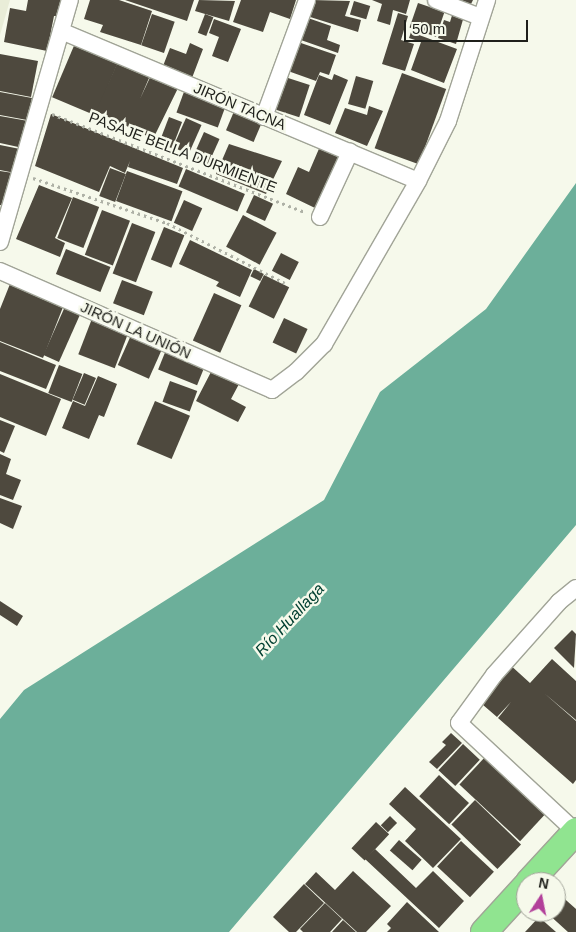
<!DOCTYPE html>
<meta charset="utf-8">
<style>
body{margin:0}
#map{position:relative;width:576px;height:932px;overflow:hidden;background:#f6f9eb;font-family:Arial,sans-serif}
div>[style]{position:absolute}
.built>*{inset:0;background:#e9edd8}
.water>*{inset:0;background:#6caf9a}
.building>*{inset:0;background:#4e493e;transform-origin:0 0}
.path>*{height:3px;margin-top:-1.5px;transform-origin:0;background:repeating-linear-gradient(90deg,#aeb1a6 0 2.5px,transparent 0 6.5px)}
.roads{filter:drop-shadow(1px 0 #a1a497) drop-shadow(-1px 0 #a1a497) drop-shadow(0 1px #a1a497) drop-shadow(0 -1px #a1a497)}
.minor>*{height:16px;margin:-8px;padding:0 8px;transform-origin:8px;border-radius:8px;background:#fff}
.trunk>*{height:26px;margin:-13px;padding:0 13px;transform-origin:13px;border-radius:13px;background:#90e490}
span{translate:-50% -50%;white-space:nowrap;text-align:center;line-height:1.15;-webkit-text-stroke:5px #f6f9eb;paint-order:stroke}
.street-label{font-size:15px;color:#1f201b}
.water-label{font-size:16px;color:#024031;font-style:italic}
.north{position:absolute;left:516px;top:872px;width:50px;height:50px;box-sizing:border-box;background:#f6f9eb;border:1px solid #a0a298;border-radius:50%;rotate:11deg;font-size:14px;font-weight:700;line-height:20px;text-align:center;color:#1f201b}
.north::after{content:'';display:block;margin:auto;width:18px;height:22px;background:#b2409a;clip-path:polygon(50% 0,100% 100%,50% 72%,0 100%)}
.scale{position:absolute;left:404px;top:20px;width:124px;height:22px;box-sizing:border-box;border:2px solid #1f201b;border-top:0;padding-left:6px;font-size:15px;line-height:18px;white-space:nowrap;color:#1f201b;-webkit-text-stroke:4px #f6f9eb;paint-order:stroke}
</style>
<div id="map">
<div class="built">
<div style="clip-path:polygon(0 0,10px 0,0 35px)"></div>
</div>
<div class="water">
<div style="clip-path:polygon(576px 183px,576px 525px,229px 932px,0 932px,0 719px,24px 690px,324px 500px,380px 392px,486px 309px)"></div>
</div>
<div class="building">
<div style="clip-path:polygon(28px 0,61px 0,58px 16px,54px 16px,47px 51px,4px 42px,10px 8px,26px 11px)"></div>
<div style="clip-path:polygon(90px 0,119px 0,152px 11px,141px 45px,100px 32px,103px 25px,84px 19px)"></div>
<div style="clip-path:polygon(125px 0,194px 0,187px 21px)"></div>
<div style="clip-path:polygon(199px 0,235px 1px,229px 21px,195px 11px)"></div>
<div style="clip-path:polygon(241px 0,296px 0,290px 19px,270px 12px,263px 32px,233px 22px)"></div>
<div style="clip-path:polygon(312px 0,350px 1px,345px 16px,361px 20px,358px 32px,307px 16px)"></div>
<div style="clip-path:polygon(372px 0,410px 0,406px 14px,393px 10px,390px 25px,377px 21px,382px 4px)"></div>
<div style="clip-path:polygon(454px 0,473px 0,470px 6px)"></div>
<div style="left:354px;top:1px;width:17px;height:14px;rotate:17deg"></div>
<div style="left:418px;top:3px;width:28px;height:26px;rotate:19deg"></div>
<div style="clip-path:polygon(453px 12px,464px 16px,456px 44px,438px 38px,444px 20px,450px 22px)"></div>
<div style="clip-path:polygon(398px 13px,408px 16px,401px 40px,414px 44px,405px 71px,382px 64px)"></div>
<div style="left:152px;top:14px;width:24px;height:33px;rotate:19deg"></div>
<div style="left:205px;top:14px;width:9px;height:20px;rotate:21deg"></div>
<div style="clip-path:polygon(305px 17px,331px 26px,327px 40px,340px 45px,338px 53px,298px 39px)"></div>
<div style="clip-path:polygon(214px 19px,241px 29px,228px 62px,212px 56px,219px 37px,209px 33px)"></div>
<div style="clip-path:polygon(411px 32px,457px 49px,444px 83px,411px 70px,421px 42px,409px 38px)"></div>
<div style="left:76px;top:41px;width:47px;height:61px;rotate:23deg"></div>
<div style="clip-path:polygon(298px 42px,336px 55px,329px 75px,320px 72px,316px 81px,288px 71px)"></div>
<div style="clip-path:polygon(190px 43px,203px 49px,192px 78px,163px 66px,170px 48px,186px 54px)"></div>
<div style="clip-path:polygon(0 54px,38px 61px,31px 97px,0 91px)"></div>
<div style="clip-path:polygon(120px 57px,152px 71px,140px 99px,153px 71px,180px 84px,153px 139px,96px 111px)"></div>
<div style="left:402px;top:73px;width:47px;height:80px;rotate:20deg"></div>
<div style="clip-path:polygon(334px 74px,348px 80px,330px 125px,304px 115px,319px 75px,332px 80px)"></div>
<div style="left:356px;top:76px;width:18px;height:29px;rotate:16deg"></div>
<div style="left:285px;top:77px;width:26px;height:34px;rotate:18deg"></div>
<div style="left:185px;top:89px;width:44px;height:25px;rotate:20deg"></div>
<div style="clip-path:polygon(0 92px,32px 98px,27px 120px,0 115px)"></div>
<div style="clip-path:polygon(369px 106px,383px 111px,367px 146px,335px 133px,345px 108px,367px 115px)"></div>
<div style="left:235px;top:109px;width:30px;height:23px;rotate:23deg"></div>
<div style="clip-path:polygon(51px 114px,183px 168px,177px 184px,128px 167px,130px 161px,125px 173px,110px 166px,99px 192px,35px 166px)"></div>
<div style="clip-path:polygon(0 116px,28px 121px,23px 148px,0 143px)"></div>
<div style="left:169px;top:117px;width:14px;height:28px;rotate:21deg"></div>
<div style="left:186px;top:118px;width:17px;height:32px;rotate:24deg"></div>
<div style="left:204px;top:132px;width:17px;height:30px;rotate:24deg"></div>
<div style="clip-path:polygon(229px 144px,282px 161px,266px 194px,216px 174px)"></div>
<div style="clip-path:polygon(321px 144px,340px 153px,315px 208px,286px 194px,298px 167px,309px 172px)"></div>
<div style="clip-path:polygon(0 145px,20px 149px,15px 173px,0 170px)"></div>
<div style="left:110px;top:168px;width:17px;height:30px;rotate:21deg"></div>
<div style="left:186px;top:169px;width:64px;height:19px;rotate:23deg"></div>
<div style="clip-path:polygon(0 171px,13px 173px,6px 206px,0 205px)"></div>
<div style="left:127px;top:171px;width:59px;height:32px;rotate:20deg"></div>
<div style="clip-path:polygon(39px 185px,72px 198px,55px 238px,65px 243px,60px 257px,16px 239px)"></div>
<div style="left:254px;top:195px;width:21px;height:19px;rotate:25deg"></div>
<div style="left:73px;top:197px;width:28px;height:44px;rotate:21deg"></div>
<div style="left:184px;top:200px;width:20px;height:25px;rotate:24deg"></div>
<div style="left:102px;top:210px;width:30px;height:48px;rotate:21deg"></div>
<div style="left:243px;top:215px;width:38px;height:36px;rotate:28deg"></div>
<div style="left:132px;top:223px;width:25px;height:54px;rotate:21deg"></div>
<div style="left:164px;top:227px;width:22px;height:35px;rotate:22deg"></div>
<div style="clip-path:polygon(190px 240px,252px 270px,240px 297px,216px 286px,219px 282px,179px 264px)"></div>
<div style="left:66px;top:249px;width:48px;height:27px;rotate:22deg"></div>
<div style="left:281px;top:253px;width:20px;height:20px;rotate:27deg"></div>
<div style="left:254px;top:269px;width:11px;height:8px;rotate:27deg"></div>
<div style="left:264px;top:275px;width:28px;height:35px;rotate:26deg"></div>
<div style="clip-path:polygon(12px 279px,65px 302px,43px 358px,0 341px,0 309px)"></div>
<div style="left:122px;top:280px;width:33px;height:25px;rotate:21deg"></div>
<div style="left:214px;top:293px;width:30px;height:52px;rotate:24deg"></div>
<div style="left:67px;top:302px;width:17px;height:58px;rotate:24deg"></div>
<div style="left:93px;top:316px;width:39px;height:41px;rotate:21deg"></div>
<div style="left:284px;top:318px;width:26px;height:27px;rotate:25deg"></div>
<div style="left:132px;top:333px;width:34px;height:35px;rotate:24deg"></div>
<div style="clip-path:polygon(0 342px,56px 365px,46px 389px,0 371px)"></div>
<div style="left:166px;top:350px;width:42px;height:21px;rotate:22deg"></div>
<div style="left:59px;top:365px;width:25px;height:30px;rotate:21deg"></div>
<div style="clip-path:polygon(212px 370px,239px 384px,231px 399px,246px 407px,238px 422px,196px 401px)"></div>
<div style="left:84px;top:373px;width:13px;height:29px;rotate:23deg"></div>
<div style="clip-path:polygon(0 374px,61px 399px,46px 436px,0 417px)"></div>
<div style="clip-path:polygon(98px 376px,117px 384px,104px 417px,99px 415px,89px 439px,62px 428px,73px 401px,85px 406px)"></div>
<div style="left:170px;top:381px;width:29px;height:22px;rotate:20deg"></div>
<div style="left:155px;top:401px;width:38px;height:47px;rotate:23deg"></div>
<div style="clip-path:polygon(0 420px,15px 426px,4px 453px,0 451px)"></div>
<div style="clip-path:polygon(0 454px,11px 459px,6px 474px,21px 480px,13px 500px,0 495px)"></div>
<div style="clip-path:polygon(0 498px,22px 506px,13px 529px,0 523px)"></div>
<div style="clip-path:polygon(0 601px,23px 616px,17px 626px,0 615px)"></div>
<div style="clip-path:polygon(572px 630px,576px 634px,574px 668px,554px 648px)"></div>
<div style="clip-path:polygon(552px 659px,576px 681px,576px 720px,544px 693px,576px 721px,576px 780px,573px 784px,498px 718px,511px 702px,497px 717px,475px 698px,507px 662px,530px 683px)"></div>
<div style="clip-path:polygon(451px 733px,462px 743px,437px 769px,429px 762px,446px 745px,442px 742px)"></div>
<div style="left:463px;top:744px;width:23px;height:36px;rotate:43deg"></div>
<div style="left:486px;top:756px;width:83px;height:39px;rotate:43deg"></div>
<div style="left:439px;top:775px;width:41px;height:29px;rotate:43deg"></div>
<div style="clip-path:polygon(405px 787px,461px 839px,433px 868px,405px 841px,416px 829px,389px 804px)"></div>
<div style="left:475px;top:800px;width:64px;height:34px;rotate:44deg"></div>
<div style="left:390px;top:816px;width:10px;height:13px;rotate:45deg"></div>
<div style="left:376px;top:822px;width:18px;height:36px;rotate:43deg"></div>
<div style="left:399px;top:840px;width:30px;height:14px;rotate:41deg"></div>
<div style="left:461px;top:841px;width:45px;height:35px;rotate:43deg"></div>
<div style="clip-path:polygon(375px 849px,416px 888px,433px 871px,464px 901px,439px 928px,365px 859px)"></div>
<div style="clip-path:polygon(353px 871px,391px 906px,366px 932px,357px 932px,305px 884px,316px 872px,335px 890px)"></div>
<div style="clip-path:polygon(304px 884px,324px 903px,296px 932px,289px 932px,273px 917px)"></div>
<div style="clip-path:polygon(558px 893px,576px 909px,576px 932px,568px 932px,546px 912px,556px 912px)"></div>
<div style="clip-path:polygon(407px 902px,439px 932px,387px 932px,391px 928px,387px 924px)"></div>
<div style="clip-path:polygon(325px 903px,342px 919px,330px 932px,303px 932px,300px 929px)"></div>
<div style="clip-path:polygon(539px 917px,556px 932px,525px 932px)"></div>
<div style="clip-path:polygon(343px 920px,356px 932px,332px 932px)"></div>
</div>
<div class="path">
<div style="left:52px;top:114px;width:271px;rotate:21.2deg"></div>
<div style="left:33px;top:178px;width:141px;rotate:18.6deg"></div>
<div style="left:167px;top:223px;width:132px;rotate:27deg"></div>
</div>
<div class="roads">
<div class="minor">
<div style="left:436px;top:0;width:47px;rotate:21.1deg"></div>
<div style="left:61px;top:31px;width:387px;rotate:22.8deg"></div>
<div style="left:264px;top:117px;width:125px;rotate:-69.8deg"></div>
<div style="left:320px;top:217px;width:72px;rotate:-65.2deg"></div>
<div style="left:0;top:242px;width:252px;rotate:-73.9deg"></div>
<div style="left:0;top:271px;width:297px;rotate:23.6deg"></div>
<div style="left:272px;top:390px;width:30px;rotate:-37deg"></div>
<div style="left:296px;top:372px;width:40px;rotate:-45deg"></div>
<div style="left:324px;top:344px;width:188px;rotate:-60deg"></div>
<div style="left:418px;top:181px;width:67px;rotate:-63.4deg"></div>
<div style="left:448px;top:121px;width:127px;rotate:-72.1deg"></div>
<div style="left:576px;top:588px;width:22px;rotate:141deg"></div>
<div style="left:559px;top:602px;width:98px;rotate:131.7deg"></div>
<div style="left:494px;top:675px;width:59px;rotate:126.1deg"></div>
<div style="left:459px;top:723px;width:160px;rotate:43deg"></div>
</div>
<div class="trunk">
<div style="left:529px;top:882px;width:69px;rotate:-47.3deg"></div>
<div style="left:484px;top:932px;width:62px;rotate:-47.6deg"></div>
</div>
</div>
<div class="street-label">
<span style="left:240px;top:106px;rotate:23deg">JIRÓN TACNA</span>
<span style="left:183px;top:152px;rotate:21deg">PASAJE BELLA DURMIENTE</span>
<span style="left:136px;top:330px;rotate:24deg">JIRÓN LA UNIÓN</span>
</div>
<div class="water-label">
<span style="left:290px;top:620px;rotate:-47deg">Río Huallaga</span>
</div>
<div class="north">N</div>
<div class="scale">50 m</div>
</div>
